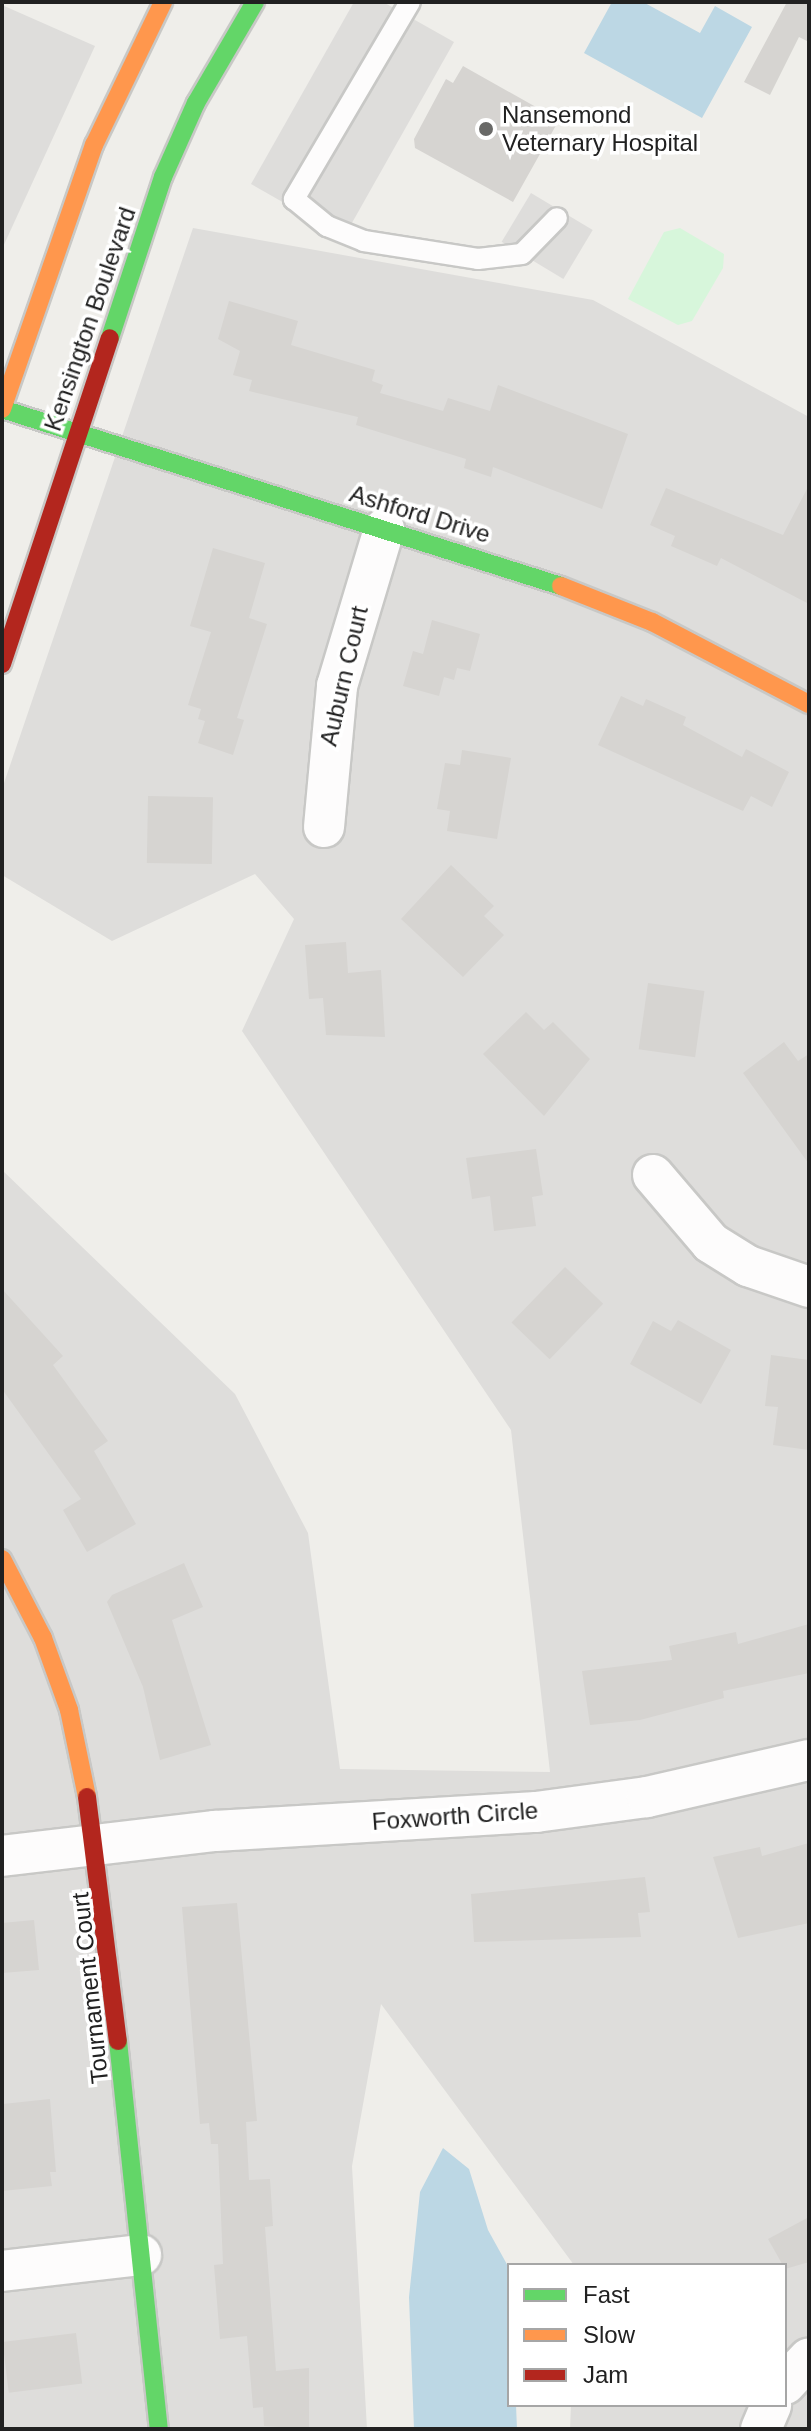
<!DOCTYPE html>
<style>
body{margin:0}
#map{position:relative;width:811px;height:2431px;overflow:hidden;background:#efeeea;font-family:Arial,sans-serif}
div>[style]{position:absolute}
.residential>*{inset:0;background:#dedddb;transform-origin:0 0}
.park>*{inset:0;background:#d7f6db}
.water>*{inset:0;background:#bcd7e4}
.building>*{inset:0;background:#d6d4d1;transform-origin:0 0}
.roads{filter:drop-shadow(2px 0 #c8c8c6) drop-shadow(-2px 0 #c8c8c6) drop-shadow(0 2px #c8c8c6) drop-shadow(0 -2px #c8c8c6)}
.lane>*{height:20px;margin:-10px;padding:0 10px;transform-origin:10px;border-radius:10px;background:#fdfcfc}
.street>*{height:40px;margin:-20px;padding:0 20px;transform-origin:20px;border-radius:20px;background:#fdfcfc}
.fast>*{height:18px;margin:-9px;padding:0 9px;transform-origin:9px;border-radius:9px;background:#63d668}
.slow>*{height:18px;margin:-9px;padding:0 9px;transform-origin:9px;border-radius:9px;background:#ff974d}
.jam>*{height:18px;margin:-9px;padding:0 9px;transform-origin:9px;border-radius:9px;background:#b3261e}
.dots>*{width:22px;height:22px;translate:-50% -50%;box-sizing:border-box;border:4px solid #fff;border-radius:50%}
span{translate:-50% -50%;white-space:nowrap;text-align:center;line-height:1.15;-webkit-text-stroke:7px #fff;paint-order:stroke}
.poi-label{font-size:24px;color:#212121}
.left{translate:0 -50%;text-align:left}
.street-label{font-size:24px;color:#212121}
.frame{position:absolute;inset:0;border:4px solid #212121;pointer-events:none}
.legend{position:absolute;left:507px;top:2263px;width:280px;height:144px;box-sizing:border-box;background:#fff;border:2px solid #a6a6a6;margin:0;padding:10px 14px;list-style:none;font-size:24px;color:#212121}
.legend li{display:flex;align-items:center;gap:16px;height:40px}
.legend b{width:40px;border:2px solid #a6a6a6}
</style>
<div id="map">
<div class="residential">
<div style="clip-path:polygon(354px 2px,383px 2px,454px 42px,344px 237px,251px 184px)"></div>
<div style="clip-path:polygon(2px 5px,95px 46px,2px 249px)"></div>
<div style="left:531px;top:193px;width:72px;height:57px;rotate:31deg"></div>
<div style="clip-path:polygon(193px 228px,593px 300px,809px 417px,809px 2429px,570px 2429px,571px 2405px,785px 2405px,785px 2265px,574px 2265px,381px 2004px,352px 2166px,367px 2429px,2px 2429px,2px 1170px,235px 1394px,308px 1533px,340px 1769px,550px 1772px,511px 1430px,242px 1031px,294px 919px,255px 874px,112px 941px,2px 875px,2px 789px)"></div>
</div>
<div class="park">
<div style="clip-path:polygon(680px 228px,724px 254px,723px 268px,692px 321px,678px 325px,628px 299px,664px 232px)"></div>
</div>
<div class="water">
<div style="clip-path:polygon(612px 2px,643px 2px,700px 33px,715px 6px,752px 27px,702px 118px,584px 53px)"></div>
<div style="clip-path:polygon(443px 2148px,469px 2169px,488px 2230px,509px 2268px,509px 2405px,516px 2405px,517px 2429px,414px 2429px,409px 2297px,420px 2192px)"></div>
</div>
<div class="building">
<div style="clip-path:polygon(787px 2px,809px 2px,809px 42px,799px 37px,770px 95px,744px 82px)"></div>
<div style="clip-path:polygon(463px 66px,559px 120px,513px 202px,415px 148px,414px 139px,446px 79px,453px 83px)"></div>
<div style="clip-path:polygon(229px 301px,298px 321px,291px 345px,375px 370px,372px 381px,383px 385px,380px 393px,443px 411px,448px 398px,490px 411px,498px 385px,628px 434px,602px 509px,493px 467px,491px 477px,464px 468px,466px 459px,356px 425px,358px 417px,249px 391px,252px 380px,233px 375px,240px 351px,218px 339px)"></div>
<div style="clip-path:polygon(809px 485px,809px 604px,721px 558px,717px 566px,671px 546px,675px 536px,650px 525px,666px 488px,783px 535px)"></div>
<div style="clip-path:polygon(213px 548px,265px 563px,249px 618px,267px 624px,237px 718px,244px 720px,233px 755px,198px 743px,205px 721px,198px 719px,201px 709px,188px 705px,211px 632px,190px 626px)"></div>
<div style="clip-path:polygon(432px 620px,480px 634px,470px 671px,457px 668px,454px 680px,444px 677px,439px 696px,403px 686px,413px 651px,423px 654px)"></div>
<div style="clip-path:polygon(621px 696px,643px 706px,646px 699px,686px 717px,683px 725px,742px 757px,746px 749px,789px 772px,772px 807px,751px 796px,743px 811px,598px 745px)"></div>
<div style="clip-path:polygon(462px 750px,511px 758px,497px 839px,447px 831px,450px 811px,437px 809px,445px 763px,460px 765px)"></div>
<div style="left:148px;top:796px;width:65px;height:67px;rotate:1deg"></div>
<div style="clip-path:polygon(451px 865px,494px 906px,484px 916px,504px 935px,463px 977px,401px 919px)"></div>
<div style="clip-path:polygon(346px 942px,348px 973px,381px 970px,385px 1037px,326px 1035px,323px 998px,309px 999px,305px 945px)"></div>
<div style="left:648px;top:983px;width:57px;height:67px;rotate:8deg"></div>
<div style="clip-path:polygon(526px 1012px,544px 1030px,553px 1022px,590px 1059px,544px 1116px,483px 1054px)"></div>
<div style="clip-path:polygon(784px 1042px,798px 1061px,809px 1054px,809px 1164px,743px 1073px)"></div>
<div style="clip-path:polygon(536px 1149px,543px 1195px,532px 1197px,536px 1226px,494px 1231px,490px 1196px,472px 1199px,466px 1158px)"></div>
<div style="left:565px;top:1267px;width:53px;height:77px;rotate:44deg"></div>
<div style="clip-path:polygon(2px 1289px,63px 1356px,53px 1365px,108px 1441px,94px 1451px,136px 1524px,87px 1552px,63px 1510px,81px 1499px,2px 1389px)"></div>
<div style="clip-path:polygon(678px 1320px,731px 1350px,701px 1404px,630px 1364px,653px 1321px,671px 1331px)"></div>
<div style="clip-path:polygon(771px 1355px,809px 1360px,809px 1450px,773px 1445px,778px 1407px,765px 1406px)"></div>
<div style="clip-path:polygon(184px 1563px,203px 1607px,172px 1620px,211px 1745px,160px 1760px,143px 1687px,107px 1602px,112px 1595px)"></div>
<div style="clip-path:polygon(809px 1624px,809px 1673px,723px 1691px,724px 1698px,640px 1720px,590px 1725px,582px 1671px,672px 1660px,669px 1646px,736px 1632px,738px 1644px)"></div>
<div style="clip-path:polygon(809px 1843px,809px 1923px,738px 1938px,713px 1857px,760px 1847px,762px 1856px)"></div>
<div style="clip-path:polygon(645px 1877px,650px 1912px,638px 1913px,641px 1937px,474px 1942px,471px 1894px)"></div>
<div style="clip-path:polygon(237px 1903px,257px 2121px,246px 2122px,249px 2180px,270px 2179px,273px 2226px,265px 2227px,276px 2371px,309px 2368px,309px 2429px,264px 2426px,263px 2407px,253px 2408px,247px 2336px,220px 2339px,214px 2265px,223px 2264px,218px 2144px,211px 2144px,209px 2123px,200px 2124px,182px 1907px)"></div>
<div style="clip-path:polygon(34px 1920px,39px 1970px,2px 1973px,2px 1923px)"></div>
<div style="clip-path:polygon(50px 2099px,56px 2172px,50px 2172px,52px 2186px,2px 2191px,3px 2104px)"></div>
<div style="clip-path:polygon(809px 2217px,809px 2262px,785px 2269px,768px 2239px)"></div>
<div style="left:76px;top:2333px;width:51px;height:74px;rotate:83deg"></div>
</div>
<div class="roads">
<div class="lane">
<div style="left:410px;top:2px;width:229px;rotate:120.5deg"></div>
<div style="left:294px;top:199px;width:43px;rotate:39.3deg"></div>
<div style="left:327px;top:226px;width:40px;rotate:22deg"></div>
<div style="left:364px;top:241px;width:115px;rotate:9deg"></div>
<div style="left:478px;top:259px;width:44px;rotate:-6.5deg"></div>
<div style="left:522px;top:254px;width:50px;rotate:-45.8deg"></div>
</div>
<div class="street">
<div style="left:324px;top:827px;width:142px;rotate:-84.7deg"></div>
<div style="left:337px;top:686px;width:164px;rotate:-73.3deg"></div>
<div style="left:653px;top:1175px;width:89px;rotate:49.5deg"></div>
<div style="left:711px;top:1243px;width:44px;rotate:31.9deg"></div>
<div style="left:748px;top:1266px;width:65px;rotate:19deg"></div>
<div style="left:2px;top:1856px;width:214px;rotate:-6.7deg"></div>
<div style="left:215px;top:1831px;width:322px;rotate:-3.4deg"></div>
<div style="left:536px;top:1812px;width:112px;rotate:-7.7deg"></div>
<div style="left:647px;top:1797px;width:166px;rotate:-12.9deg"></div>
<div style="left:2px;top:2271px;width:140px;rotate:-6.6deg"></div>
<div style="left:785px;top:2384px;width:35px;rotate:-47deg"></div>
<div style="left:761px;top:2429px;width:26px;rotate:-67deg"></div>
</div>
<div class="fast">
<div style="left:110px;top:338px;width:169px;rotate:-71.8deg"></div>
<div style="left:163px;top:177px;width:81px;rotate:-66deg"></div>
<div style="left:196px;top:103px;width:117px;rotate:-59.7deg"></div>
<div style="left:2px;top:409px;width:586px;rotate:17.57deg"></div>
<div style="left:118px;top:2041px;width:390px;rotate:84deg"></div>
</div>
<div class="slow">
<div style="left:2px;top:409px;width:280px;rotate:-70.8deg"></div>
<div style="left:94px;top:145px;width:159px;rotate:-64.2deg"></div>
<div style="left:561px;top:586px;width:98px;rotate:21.6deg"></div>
<div style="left:652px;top:622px;width:177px;rotate:27.6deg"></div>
<div style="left:2px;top:1559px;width:89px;rotate:62.6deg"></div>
<div style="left:43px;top:1638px;width:77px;rotate:70.1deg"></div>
<div style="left:69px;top:1710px;width:89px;rotate:78.3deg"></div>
</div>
<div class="jam">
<div style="left:2px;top:664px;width:343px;rotate:-71.7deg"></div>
<div style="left:87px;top:1797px;width:246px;rotate:82.8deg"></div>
</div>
</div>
<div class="dots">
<div style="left:486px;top:129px;background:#696967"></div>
</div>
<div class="poi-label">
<span class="left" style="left:502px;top:129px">Nansemond<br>Veternary Hospital</span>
</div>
<div class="street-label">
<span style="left:90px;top:319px;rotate:-71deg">Kensington Boulevard</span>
<span style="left:420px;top:514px;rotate:17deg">Ashford Drive</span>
<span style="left:344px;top:676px;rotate:-77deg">Auburn Court</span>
<span style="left:455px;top:1816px;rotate:-4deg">Foxworth Circle</span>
<span style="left:90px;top:1988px;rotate:-96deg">Tournament Court</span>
</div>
<div class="frame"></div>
<ul class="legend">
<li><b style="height:10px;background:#63d668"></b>Fast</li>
<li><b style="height:10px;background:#ff974d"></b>Slow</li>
<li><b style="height:10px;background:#b3261e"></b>Jam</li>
</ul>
</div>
